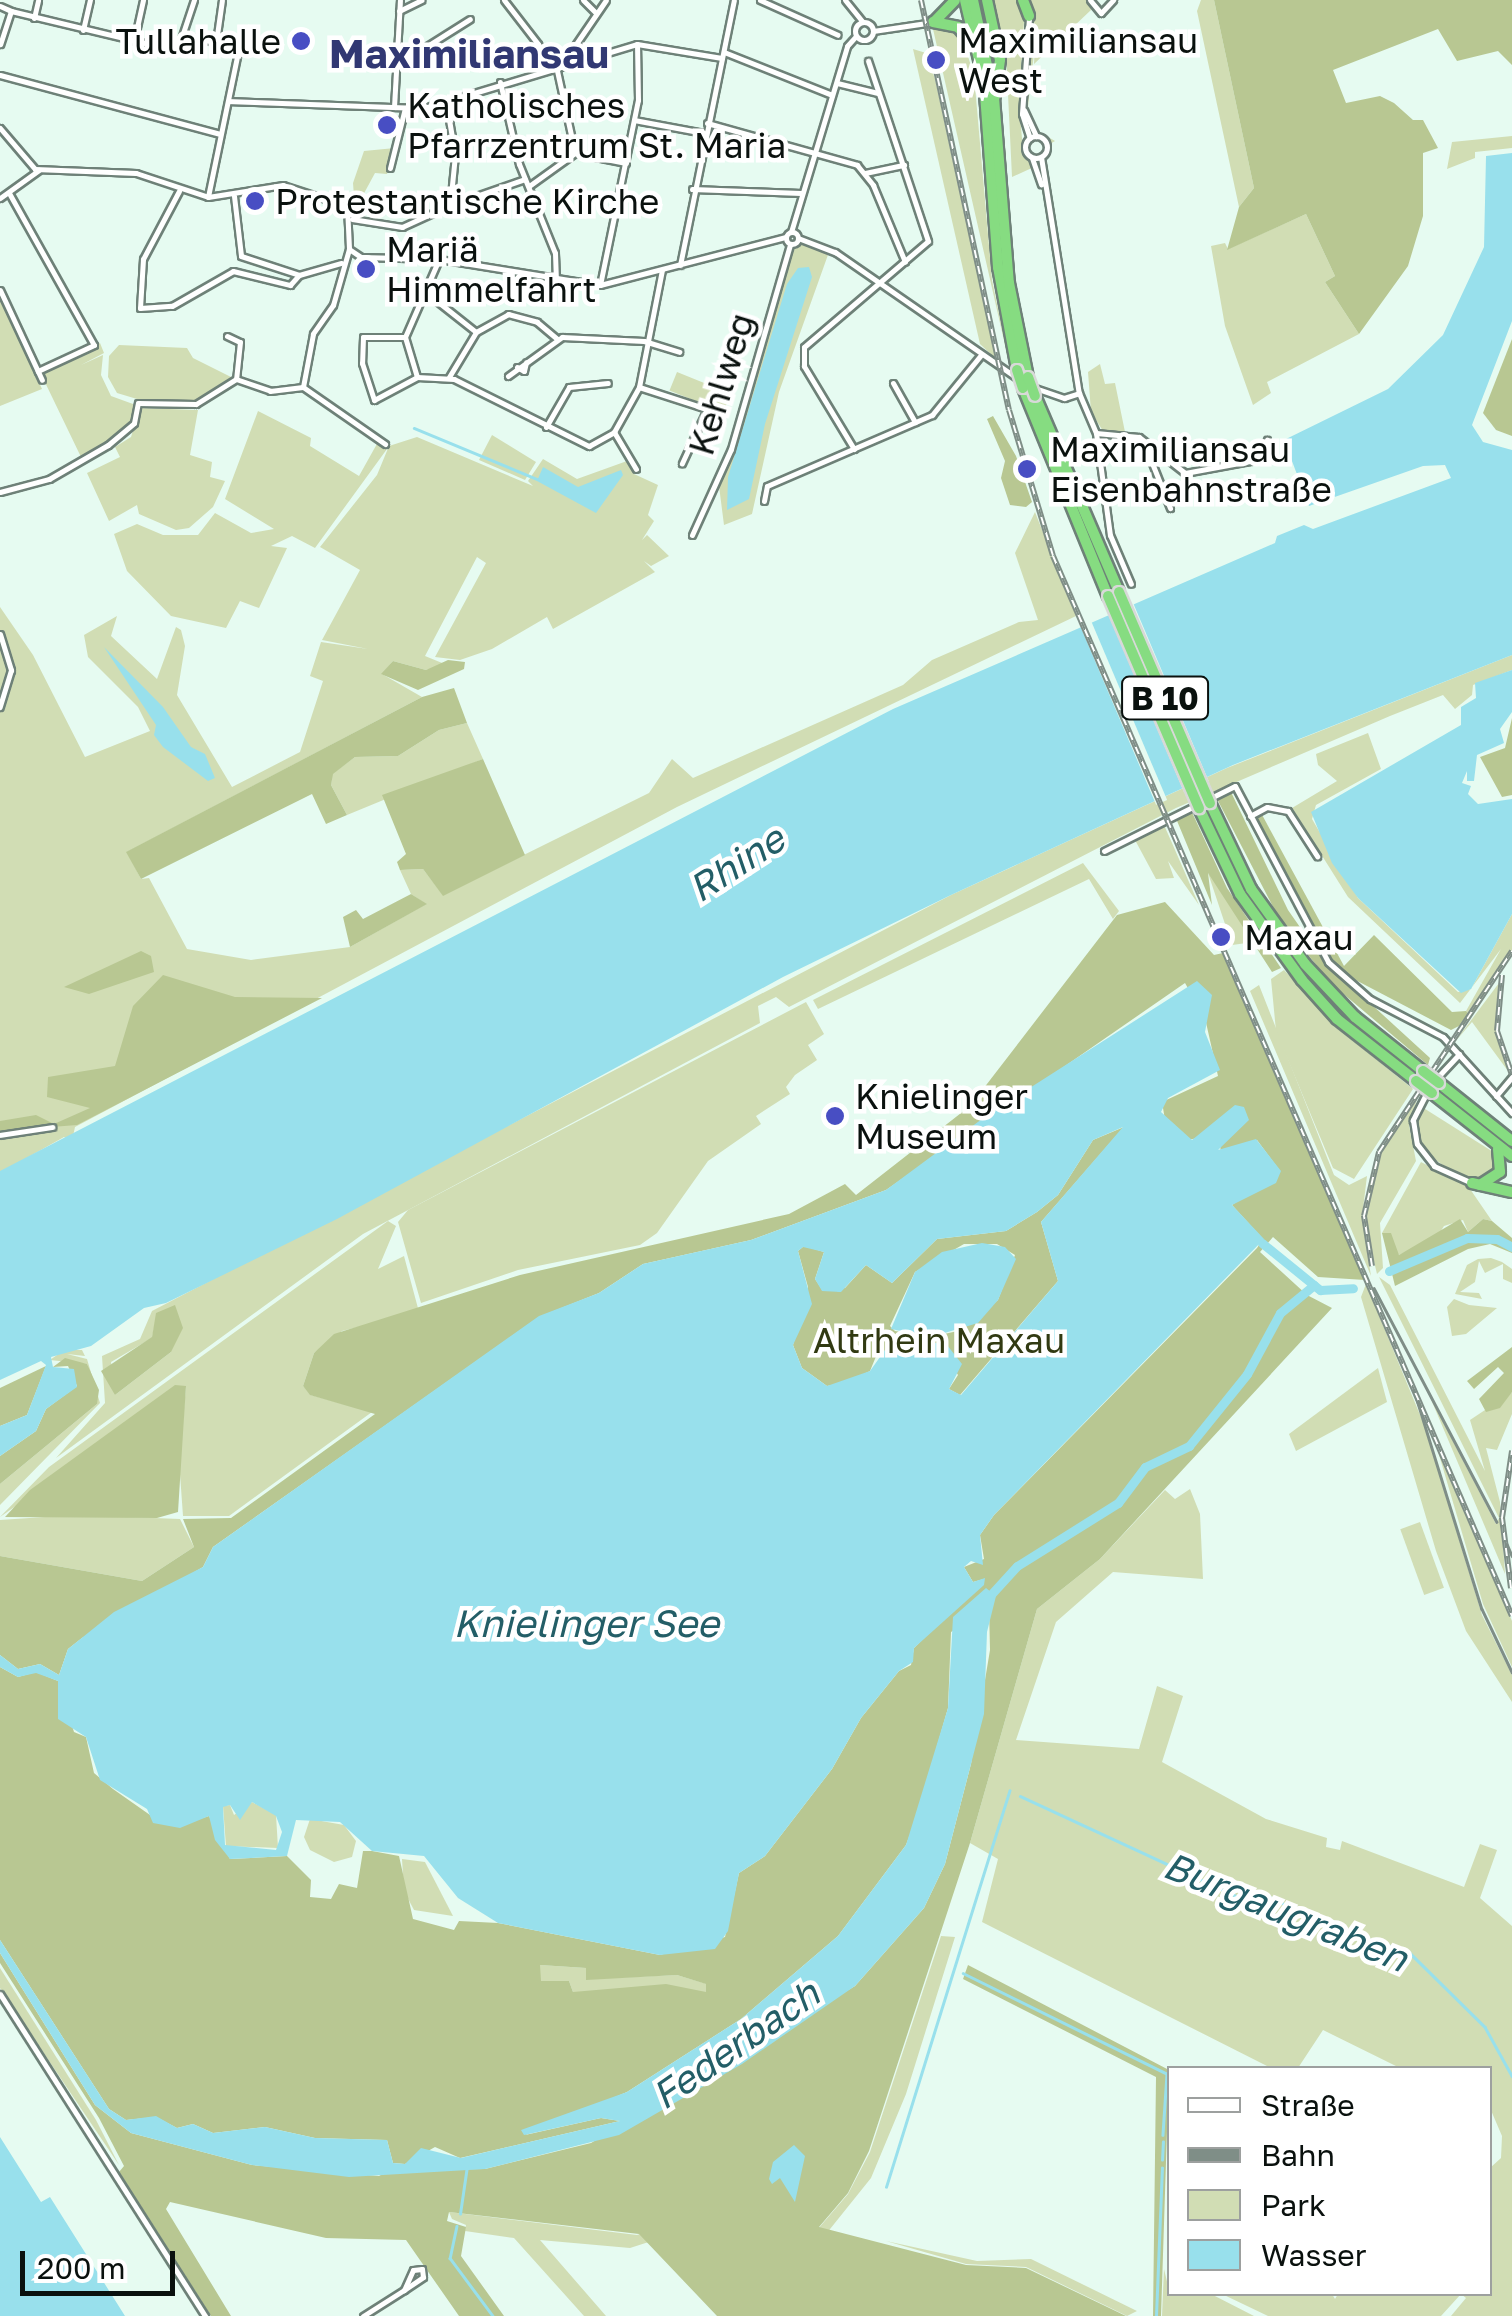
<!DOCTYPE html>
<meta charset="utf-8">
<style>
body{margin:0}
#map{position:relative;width:1512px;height:2316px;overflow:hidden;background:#e6fbf1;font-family:"Golos Text",sans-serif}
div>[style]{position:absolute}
.green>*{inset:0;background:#d1ddb4;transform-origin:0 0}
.forest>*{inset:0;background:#b8c792}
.water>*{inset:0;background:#98e0ec}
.pier>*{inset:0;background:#e6fbf1;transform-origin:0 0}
.stream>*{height:2.5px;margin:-1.25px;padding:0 1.25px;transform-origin:1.25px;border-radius:1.25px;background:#98e0ec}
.river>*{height:9px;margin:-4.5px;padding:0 4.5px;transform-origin:4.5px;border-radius:4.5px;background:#98e0ec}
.roads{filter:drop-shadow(2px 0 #6e8178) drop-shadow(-2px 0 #6e8178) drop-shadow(0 2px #6e8178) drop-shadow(0 -2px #6e8178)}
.street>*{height:5px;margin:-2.5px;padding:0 2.5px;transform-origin:2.5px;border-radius:2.5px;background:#fff}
.street>.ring{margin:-2.5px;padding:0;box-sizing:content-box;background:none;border:5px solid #fff;border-radius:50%}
.highway>*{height:10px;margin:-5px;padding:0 5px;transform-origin:5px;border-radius:5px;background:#86dc81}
.tram>*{height:2.5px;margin:-1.25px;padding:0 1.25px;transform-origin:1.25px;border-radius:1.25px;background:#7f8e87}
.rail>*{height:6px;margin-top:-3px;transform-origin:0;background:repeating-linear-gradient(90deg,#fff 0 8px,#7f8e87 0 16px);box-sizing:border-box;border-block:2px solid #7f8e87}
.bridges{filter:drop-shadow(2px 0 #d8d9d8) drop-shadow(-2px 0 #d8d9d8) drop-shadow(0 2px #d8d9d8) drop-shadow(0 -2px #d8d9d8)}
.highway-bridge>*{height:10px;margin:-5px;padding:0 5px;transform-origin:5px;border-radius:5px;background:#86dc81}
.dots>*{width:28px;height:28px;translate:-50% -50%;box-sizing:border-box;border:5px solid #fff;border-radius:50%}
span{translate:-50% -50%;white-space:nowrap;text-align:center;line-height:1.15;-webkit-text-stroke:9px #fff;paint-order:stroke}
.shield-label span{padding:2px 8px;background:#fff;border:2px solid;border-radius:8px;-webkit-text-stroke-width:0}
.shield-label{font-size:32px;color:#0a110e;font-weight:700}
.poi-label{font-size:35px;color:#0a110e}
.left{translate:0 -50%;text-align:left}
.right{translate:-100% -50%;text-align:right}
.street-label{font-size:35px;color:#0a110e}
.park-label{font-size:35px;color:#313a12}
.water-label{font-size:38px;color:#235e67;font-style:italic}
.quarter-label{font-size:40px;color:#313873;font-weight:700}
.legend{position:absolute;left:1167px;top:2066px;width:325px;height:230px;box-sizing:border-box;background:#fff;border:2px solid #9da09f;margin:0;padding:12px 18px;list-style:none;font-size:30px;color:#0a110e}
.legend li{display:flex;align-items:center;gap:20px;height:50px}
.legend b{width:50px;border:2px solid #9da09f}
.scale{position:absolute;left:20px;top:2251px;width:155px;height:45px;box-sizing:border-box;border:5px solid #0a110e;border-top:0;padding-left:12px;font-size:30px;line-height:35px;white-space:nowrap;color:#0a110e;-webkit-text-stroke:8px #fff;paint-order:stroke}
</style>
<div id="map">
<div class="green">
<div style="clip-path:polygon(993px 0,1021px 0,1024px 21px,1019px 104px,1023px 150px,1034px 167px,1012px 177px,1006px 53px)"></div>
<div style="clip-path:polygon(1031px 0,1089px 0,1091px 10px,1034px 64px,1035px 44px,1028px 107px,1036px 130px,1055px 141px,1050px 144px,1033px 128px,1026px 105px)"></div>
<div style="clip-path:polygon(1201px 0,1214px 0,1254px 188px,1239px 207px,1197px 11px)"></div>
<div style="clip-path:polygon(942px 27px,962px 38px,974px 75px,992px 280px,1010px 367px,933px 29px)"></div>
<div style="clip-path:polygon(913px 49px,926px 53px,935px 79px,996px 359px,980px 344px)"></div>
<div style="clip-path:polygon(1512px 136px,1512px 148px,1475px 152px,1475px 158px,1447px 169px,1452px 142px)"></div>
<div style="clip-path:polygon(395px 148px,387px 174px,375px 173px,355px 210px,353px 183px,364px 151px)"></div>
<div style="clip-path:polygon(1306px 214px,1335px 276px,1325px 282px,1359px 334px,1267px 382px,1271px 393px,1253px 405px,1225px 326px,1211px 246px,1225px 243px,1228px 249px)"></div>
<div style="clip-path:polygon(801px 241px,829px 252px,779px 392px,752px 514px,724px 525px,719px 486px,791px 250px)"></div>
<div style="clip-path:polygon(0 297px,42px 389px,0 406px)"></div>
<div style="clip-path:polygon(100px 343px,104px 353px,81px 365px,103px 355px,101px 375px,111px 396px,133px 404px,133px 418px,124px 432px,81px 457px,40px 372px)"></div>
<div style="clip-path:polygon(119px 345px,187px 348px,193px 358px,233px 378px,198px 401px,137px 399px,117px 393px,108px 377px,109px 356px)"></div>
<div style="clip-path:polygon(1100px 364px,1105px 384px,1115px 383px,1125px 432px,1103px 431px,1091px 412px,1088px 372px)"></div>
<div style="left:677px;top:372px;width:58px;height:20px;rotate:22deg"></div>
<div style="clip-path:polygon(140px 408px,198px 410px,190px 455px,212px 462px,210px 477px,225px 481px,213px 507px,189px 528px,176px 530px,139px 514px,137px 505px,109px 521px,87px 473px,120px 457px,115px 447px,131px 437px)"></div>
<div style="clip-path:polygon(258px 411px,311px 438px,310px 446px,359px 476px,378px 442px,387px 449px,315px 548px,292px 536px,271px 546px,287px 548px,259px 608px,240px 601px,226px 628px,171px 616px,127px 571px,114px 534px,137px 524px,163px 535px,198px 535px,215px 513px,251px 533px,274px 529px,225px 499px)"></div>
<div style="clip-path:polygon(492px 435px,536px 462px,525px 480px,479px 460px)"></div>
<div style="clip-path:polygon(417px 437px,533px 486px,528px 481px,543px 459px,577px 479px,627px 461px,634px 474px,658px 485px,648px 515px,654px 521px,642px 540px,647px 535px,669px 556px,651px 566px,644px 561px,655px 572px,553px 629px,547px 617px,492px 649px,460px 660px,435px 657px,486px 563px,477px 557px,425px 656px,447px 665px,426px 670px,393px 661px,382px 674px,422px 697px,127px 852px,141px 879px,149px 878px,187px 949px,251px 960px,350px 947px,426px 904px,411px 894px,400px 870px,423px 869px,443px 895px,649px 793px,672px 759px,693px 778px,903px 685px,932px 660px,1019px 622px,1038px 620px,1015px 553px,1035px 512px,1076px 616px,677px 807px,75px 1127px,72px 1141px,64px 1137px,0 1173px,0 607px,33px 655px,85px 757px,150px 731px,138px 707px,88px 657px,84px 635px,117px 616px,111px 636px,157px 679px,176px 627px,181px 630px,185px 646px,177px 695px,232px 787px,300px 752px,323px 681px,310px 676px,321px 642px,368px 649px,322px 640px,360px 570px,320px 547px,377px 475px,389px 446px)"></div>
<div style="clip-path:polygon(evenodd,1512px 655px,1512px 670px,1473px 685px,1472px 695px,1455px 709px,1443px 695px,1390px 716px,1176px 808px,789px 1007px,776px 997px,758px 1006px,760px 1023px,363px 1234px,56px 1458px,105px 1403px,102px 1356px,140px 1339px,152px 1311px,951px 895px,1227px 768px,1512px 655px,156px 1318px,171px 1352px,115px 1395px,111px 1362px,152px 1338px,156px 1318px)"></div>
<div style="clip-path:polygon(467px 723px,483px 759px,347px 815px,331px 785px,332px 774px,355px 757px,398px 756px,439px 730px)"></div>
<div style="clip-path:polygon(1368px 733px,1381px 769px,1316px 805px,1312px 819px,1358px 898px,1458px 992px,1471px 989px,1512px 914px,1512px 950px,1471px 1016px,1466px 1011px,1501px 949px,1460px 1003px,1348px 897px,1292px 808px,1337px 781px,1318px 765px,1316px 754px)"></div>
<div style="clip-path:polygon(1164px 825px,1172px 843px,1199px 905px,1168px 861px,1174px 878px,1156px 879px,1135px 840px)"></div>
<div style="clip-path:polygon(1083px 863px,1119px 911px,1113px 919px,1089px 879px,818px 1009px,813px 1000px)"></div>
<div style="clip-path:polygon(1208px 873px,1217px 882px,1254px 942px,1232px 945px)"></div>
<div style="clip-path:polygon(1284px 970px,1346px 1035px,1413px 1089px,1354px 1179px,1333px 1168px,1276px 1031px,1271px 979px)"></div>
<div style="clip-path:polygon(1499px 983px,1496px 1030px,1508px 1071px,1472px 1022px,1454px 1043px)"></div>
<div style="clip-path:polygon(1259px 985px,1334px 1175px,1349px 1185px,1367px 1176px,1362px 1217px,1371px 1276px,1250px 991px)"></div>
<div style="clip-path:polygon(806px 1002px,824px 1034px,808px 1045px,817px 1060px,795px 1075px,786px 1087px,790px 1094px,756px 1116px,761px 1124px,708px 1161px,657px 1233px,640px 1245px,518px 1270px,421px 1303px,398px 1222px,408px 1210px)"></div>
<div style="clip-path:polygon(1419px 1093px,1409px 1125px,1416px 1161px,1380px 1223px,1383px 1268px,1377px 1274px,1366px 1228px,1369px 1186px,1385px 1143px)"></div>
<div style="clip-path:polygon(1422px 1107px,1498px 1155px,1499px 1166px,1487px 1179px,1457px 1175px,1427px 1154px,1416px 1128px)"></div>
<div style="clip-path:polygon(1421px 1162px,1468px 1186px,1492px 1221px,1483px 1219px,1468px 1232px,1463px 1220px,1444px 1226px,1437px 1237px,1399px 1255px,1382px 1233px)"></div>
<div style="clip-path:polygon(388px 1221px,396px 1226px,378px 1269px,404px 1256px,419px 1312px,342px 1331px,314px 1353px,303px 1386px,311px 1395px,372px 1412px,229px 1516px,183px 1516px,179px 1460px,186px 1387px,0 1517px,49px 1467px)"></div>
<div style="clip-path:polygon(1491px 1258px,1502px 1262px,1512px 1269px,1512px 1283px,1503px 1279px,1503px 1264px,1485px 1273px,1479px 1261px,1475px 1282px,1460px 1292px,1479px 1293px,1482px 1299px,1455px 1294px,1467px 1265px,1478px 1259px)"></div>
<div style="clip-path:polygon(1379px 1277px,1390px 1285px,1485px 1471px,1470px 1420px,1512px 1392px,1512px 1414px,1497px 1450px,1486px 1448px,1500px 1502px,1505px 1574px,1430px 1397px,1496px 1524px,1499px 1518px)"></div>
<div style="clip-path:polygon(1366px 1284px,1425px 1427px,1482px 1615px,1512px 1675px,1512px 1702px,1466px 1631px,1436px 1551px,1361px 1297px)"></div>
<div style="clip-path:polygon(1454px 1299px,1469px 1305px,1497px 1308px,1466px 1334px,1452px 1336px,1447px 1307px)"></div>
<div style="clip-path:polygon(64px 1350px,82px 1350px,85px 1356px,67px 1354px,87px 1359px,100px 1403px,0 1505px,0 1484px,97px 1404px,87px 1364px,50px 1360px)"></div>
<div style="clip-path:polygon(1378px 1368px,1387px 1402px,1296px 1451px,1289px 1434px)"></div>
<div style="clip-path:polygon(1437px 1448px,1512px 1621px,1512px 1667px,1483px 1604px)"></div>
<div style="clip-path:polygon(1190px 1489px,1200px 1514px,1203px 1579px,1113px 1572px,1056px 1622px,1016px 1740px,1139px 1749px,1157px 1686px,1183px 1696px,1162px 1762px,1266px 1819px,1327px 1838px,1326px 1847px,1340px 1850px,1342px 1841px,1464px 1887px,1480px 1844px,1497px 1850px,1480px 1898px,1512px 1926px,1512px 2316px,1451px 2316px,1466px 2298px,1461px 2294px,1490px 2294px,1490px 2168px,1501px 2158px,1502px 2136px,1490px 2108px,1490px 2068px,1400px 2068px,1323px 2030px,1298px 2068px,1271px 2068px,982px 1922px,998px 1859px,970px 1843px,1037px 1609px,1100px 1559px,1165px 1490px,1175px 1499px)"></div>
<div style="clip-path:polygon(74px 1515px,180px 1519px,194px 1547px,142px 1581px,0 1556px,0 1520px)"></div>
<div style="left:1420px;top:1522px;width:70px;height:21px;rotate:70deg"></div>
<div style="clip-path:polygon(252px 1802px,276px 1815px,278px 1848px,226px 1846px,223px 1806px,230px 1805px,234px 1815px)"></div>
<div style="clip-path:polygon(310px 1819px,344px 1825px,356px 1841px,352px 1857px,334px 1862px,310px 1850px,304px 1837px)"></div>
<div style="clip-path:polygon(402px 1859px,425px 1862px,453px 1916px,414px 1910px,404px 1891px)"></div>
<div style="clip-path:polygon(941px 1936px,955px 1937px,906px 2094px,871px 2178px,806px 2259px,711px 2222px,630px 2248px,540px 2240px,606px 2316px,584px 2316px,514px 2238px,465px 2231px,466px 2225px,452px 2219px,449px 2212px,637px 2235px,714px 2209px,805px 2244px,848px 2194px,870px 2152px)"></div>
<div style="clip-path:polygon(540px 1965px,586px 1968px,586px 1979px,677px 1975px,707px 1984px,706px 1993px,573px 1992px,569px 1981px,540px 1981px)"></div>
<div style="clip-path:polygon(0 1968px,96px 2120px,119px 2165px,0 1988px)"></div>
<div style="clip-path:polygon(886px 2241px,977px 2261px,1031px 2259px,1137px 2311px,1127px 2316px,1026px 2267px,966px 2264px)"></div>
<div style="clip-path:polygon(1164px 2269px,1170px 2294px,1211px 2294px,1254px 2316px,1162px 2316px)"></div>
<div style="clip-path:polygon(1222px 2294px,1332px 2294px,1335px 2299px,1338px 2294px,1461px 2294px,1441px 2316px,1268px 2316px)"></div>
</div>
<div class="forest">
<div style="clip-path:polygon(1214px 0,1512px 0,1512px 65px,1498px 51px,1457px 61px,1438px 29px,1333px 70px,1346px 103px,1380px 96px,1394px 103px,1413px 120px,1423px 120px,1438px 148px,1423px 153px,1423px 216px,1408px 266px,1359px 334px,1325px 282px,1335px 276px,1306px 214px,1227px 250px,1239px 207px,1254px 188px)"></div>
<div style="clip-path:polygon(1512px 339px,1512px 436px,1496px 430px,1483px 413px)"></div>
<div style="clip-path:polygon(993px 416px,1016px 456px,1032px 502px,1026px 507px,1010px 505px,1001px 478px,1005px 461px,987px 419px)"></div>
<div style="clip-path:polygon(448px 660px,465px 662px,464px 669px,418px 690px,381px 674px,393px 661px,426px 670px)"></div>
<div style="clip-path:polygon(454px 688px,467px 723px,439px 730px,398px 756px,355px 757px,333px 774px,331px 785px,347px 815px,326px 824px,312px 794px,141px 879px,126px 852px,422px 697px)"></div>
<div style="clip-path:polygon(1512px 718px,1512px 795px,1502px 797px,1480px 757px,1505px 748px)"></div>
<div style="clip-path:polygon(483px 759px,525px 855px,443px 896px,423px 869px,400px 870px,397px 862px,406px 854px,382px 795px)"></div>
<div style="clip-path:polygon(1230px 790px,1288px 910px,1323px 960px,1430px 1058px,1428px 1065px,1334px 986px,1282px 924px,1216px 797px)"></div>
<div style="clip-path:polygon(1190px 808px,1227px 888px,1281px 968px,1272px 972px,1208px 873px,1212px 905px,1175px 816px)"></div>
<div style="clip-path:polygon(1260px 811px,1344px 966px,1374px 935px,1452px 1012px,1466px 1011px,1471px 1016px,1465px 1023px,1451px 1030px,1346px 975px,1329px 958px,1256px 821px)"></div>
<div style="clip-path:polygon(411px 894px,427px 904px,350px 947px,343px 917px,356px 910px,363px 919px)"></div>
<div style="clip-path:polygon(evenodd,1165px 902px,1214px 955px,1223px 953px,1365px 1280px,1318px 1277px,1273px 1237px,1260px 1252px,1307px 1295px,1332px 1308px,1100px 1559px,1037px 1609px,970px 1843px,869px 2151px,848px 2193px,819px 2227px,966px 2265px,1026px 2268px,1126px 2316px,717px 2316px,639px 2234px,449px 2212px,447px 2221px,466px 2227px,461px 2256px,504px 2316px,459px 2316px,406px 2240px,326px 2238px,170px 2202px,166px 2209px,231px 2316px,211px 2316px,119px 2172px,124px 2166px,99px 2118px,0 1963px,0 1953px,95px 2105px,131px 2133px,252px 2165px,379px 2176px,390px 2170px,485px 2169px,591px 2143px,855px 1986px,924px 1908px,945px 1864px,971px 1764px,990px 1650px,989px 1607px,951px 1632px,948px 1708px,917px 1816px,906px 1845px,838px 1936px,741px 2019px,627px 2092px,525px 2135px,601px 2118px,620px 2121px,460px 2158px,435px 2147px,405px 2164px,393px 2163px,387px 2140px,315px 2138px,265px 2127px,213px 2133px,193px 2124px,177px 2128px,156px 2117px,126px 2120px,109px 2109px,0 1940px,0 1667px,18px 1677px,36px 1672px,58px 1681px,74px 1732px,86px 1737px,94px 1773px,113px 1789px,150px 1815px,187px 1823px,209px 1816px,230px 1859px,287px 1856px,311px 1880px,310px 1897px,331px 1899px,339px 1884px,357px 1888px,363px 1851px,372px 1851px,399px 1856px,413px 1919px,454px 1930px,459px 1921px,498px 1923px,660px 1955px,725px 1937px,739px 1873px,765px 1856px,832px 1769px,861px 1718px,899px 1671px,911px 1665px,914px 1648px,984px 1579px,973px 1582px,964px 1567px,984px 1559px,980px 1535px,994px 1515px,1257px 1248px,1263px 1239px,1232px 1205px,1280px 1171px,1257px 1140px,1221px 1153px,1220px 1145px,1233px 1132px,1187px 1140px,1165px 1120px,1162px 1102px,1218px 1076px,1205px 1018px,1185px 983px,886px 1190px,751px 1240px,643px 1264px,599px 1293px,539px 1317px,213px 1547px,203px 1567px,82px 1638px,68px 1649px,59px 1675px,40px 1664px,18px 1669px,0 1655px,0 1556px,142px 1581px,194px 1547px,183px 1519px,231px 1518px,375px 1414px,310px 1395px,303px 1386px,314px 1353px,334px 1334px,520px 1275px,789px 1214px,845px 1184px,856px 1195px,970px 1106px,1117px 915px,1165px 902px,540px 1965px,586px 1968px,586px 1980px,677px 1975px,706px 1984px,706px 1992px,666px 1984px,573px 1992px,569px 1981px,541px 1981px,540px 1965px)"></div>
<div style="clip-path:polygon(141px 951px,151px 956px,154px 972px,89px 994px,64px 987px)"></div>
<div style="clip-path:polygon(163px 975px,235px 997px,322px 998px,77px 1125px,0 1131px,0 1121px,36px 1115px,54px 1124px,90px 1108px,47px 1097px,48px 1077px,115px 1066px,133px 1006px)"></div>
<div style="clip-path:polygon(evenodd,1124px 1127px,1041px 1222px,1058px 1281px,960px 1395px,949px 1389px,958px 1375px,940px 1346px,912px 1339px,877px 1354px,870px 1371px,848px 1382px,827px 1386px,802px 1368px,793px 1345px,808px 1287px,798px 1251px,804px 1246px,824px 1252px,815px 1279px,823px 1291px,845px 1288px,866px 1265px,892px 1283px,937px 1239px,1006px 1231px,1037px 1212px,1058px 1195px,1093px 1140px,1124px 1127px,964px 1244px,997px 1244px,1015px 1255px,998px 1300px,962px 1330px,931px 1337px,895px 1331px,890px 1326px,915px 1272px,964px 1244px)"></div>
<div style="clip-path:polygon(1460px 1219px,1468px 1232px,1483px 1219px,1492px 1221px,1512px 1238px,1512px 1253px,1490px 1244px,1468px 1249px,1395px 1286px,1382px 1233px,1391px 1233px,1399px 1255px)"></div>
<div style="clip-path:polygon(175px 1305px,183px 1328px,171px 1352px,115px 1395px,101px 1371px,152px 1337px,156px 1313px)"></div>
<div style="clip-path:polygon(1512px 1347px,1512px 1392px,1500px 1408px,1486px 1412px,1479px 1399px,1504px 1373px,1498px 1367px,1474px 1389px,1467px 1381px)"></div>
<div style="clip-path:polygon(65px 1358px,87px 1364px,99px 1390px,97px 1404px,0 1484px,0 1456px,36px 1431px,46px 1409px,77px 1386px,68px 1366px,53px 1367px)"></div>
<div style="clip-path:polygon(46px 1366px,27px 1415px,0 1426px,0 1388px)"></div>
<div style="clip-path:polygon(175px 1385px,186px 1386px,178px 1512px,157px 1518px,5px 1517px,30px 1490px)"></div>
<div style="clip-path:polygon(968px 1965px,1169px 2070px,1161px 2316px,1153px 2316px,1156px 2077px,963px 1979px)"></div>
</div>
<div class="water">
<div style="clip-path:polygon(1512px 153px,1512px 321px,1472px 425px,1483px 442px,1512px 450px,1512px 655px,1233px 765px,951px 895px,783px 977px,337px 1219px,166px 1303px,144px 1308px,91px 1346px,51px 1357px,53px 1367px,74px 1369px,77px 1387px,46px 1409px,36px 1431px,0 1456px,0 1426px,27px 1415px,46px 1365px,41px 1361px,0 1380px,0 1171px,893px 709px,1275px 543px,1277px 536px,1304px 525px,1313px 529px,1451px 478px,1445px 465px,1423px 466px,1309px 506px,1284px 440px,1388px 389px,1443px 335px,1484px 247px,1486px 156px)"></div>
<div style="clip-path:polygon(809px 267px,812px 277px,765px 424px,749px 499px,727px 510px,728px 477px,787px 284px,798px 268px)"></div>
<div style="clip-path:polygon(543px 467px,578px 487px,621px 470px,623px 475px,596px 513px,537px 481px)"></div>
<div style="clip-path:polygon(104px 647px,163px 707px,191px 747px,205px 754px,215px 778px,208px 781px,163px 747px,154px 735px,156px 725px)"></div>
<div style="clip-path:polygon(1512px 670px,1512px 712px,1500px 729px,1504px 743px,1477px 755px,1474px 781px,1467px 781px,1467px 771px,1462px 783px,1471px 786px,1468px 794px,1478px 804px,1512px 799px,1512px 914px,1471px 989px,1461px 993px,1358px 898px,1332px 863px,1311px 812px,1461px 725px,1461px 707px,1476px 698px,1475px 683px)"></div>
<div style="clip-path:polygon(evenodd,1197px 981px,1212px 995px,1205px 1032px,1220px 1070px,1168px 1098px,1161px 1112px,1192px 1140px,1235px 1105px,1244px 1107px,1249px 1120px,1218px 1150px,1256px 1139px,1281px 1171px,1276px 1183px,1232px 1205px,1264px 1239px,994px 1515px,980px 1535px,983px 1565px,971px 1561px,964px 1567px,973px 1582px,985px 1578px,984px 1585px,914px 1648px,913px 1662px,899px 1671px,861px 1718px,832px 1769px,765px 1856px,739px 1873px,728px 1931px,715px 1949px,660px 1955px,498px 1923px,458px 1898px,424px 1856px,372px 1851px,340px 1822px,296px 1820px,287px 1856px,230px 1859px,215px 1840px,209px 1816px,180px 1828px,153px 1823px,147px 1809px,100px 1780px,86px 1737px,58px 1719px,58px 1681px,36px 1673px,18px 1677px,0 1667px,0 1655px,18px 1669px,40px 1664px,59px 1675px,68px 1649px,114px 1612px,203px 1567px,213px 1547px,539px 1316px,599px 1293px,643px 1264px,751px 1240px,886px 1190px,986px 1116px,1197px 981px,1123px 1127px,1041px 1222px,1058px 1281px,961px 1395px,949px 1389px,962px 1364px,947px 1345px,895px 1336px,870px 1371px,827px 1386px,802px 1368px,793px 1345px,812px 1304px,798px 1251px,803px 1247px,824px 1252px,815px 1279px,822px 1291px,841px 1292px,866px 1265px,892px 1283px,937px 1239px,1006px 1231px,1037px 1212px,1058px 1195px,1093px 1140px,1123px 1127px,1197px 981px,252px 1802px,276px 1816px,282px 1832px,276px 1850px,225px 1845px,223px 1807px,230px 1805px,240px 1820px,252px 1802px)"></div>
<div style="clip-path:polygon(982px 1243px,1005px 1247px,1016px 1259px,998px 1300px,978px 1323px,931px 1337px,891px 1329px,915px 1272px,942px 1252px)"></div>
<div style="clip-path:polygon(986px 1588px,996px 1596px,987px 1632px,984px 1714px,945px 1864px,924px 1908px,855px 1986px,742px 2064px,619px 2135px,485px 2169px,349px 2177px,252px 2165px,131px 2133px,95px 2105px,0 1953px,0 1940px,109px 2109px,126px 2120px,156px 2116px,177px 2128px,193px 2124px,213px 2133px,265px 2127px,315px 2138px,387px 2140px,393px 2163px,405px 2164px,421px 2148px,461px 2158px,620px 2121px,601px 2118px,524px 2135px,521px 2130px,627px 2092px,741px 2019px,838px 1936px,906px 1845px,948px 1708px,953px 1617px)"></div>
<div style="clip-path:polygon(0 2137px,41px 2202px,50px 2197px,125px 2316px,0 2316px)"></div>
<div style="clip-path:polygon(794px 2145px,805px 2156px,795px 2202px,780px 2178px,772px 2184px,769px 2179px,773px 2162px)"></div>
</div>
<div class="pier">
<div style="left:1131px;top:598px;width:199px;height:27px;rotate:67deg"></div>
<div style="left:1089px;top:616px;width:200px;height:12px;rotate:67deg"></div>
</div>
<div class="stream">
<div style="left:414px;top:428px;width:133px;rotate:22.5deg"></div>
<div style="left:1020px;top:1796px;width:241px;rotate:24.8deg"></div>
<div style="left:1239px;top:1897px;width:27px;rotate:-4deg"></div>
<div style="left:1266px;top:1895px;width:72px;rotate:26.6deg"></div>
<div style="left:1330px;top:1927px;width:83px;rotate:17.6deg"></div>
<div style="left:1409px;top:1952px;width:107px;rotate:44.6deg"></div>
<div style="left:1485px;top:2027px;width:56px;rotate:61.1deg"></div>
<div style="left:963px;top:1973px;width:228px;rotate:26.3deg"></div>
<div style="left:1167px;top:2074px;width:61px;rotate:93.8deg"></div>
<div style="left:1162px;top:2160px;width:18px;rotate:-87deg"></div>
<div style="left:886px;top:2187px;width:415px;rotate:-72.7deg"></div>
<div style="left:460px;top:2214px;width:49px;rotate:-81.7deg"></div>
<div style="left:457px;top:2226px;width:33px;rotate:102deg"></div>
<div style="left:450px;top:2258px;width:72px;rotate:53.4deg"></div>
<div style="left:1156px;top:2316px;width:148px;rotate:-87.7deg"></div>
</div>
<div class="river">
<div style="left:1262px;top:1243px;width:75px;rotate:39deg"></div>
<div style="left:1320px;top:1290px;width:33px;rotate:-3deg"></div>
<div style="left:1389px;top:1271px;width:85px;rotate:-22.9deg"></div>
<div style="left:1467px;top:1238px;width:30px;rotate:2deg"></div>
<div style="left:1497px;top:1239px;width:17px;rotate:28deg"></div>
<div style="left:985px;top:1601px;width:47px;rotate:-47.6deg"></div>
<div style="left:1017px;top:1566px;width:119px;rotate:-32deg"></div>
<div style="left:1118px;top:1503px;width:45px;rotate:-53.1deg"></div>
<div style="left:1145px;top:1467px;width:49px;rotate:-25.5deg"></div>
<div style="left:1189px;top:1446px;width:92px;rotate:-51.1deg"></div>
<div style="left:1247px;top:1374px;width:69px;rotate:-61.6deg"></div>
<div style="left:1280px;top:1313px;width:44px;rotate:-39.5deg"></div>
</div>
<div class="roads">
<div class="street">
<div style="left:504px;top:0;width:56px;rotate:52.3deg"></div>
<div style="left:538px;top:44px;width:26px;rotate:67deg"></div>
<div style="left:583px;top:0;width:17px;rotate:45deg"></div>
<div style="left:760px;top:0;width:85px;rotate:24.2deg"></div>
<div style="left:845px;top:0;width:27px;rotate:51deg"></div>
<div style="left:1090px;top:0;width:17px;rotate:50deg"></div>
<div style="left:1101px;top:13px;width:18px;rotate:-47deg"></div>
<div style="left:0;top:6px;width:12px;rotate:24deg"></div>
<div style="left:11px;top:11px;width:35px;rotate:108deg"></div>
<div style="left:11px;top:11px;width:171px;rotate:13.5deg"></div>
<div style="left:177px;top:51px;width:54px;rotate:-71.6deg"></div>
<div style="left:399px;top:11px;width:25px;rotate:-26deg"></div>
<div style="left:34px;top:18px;width:18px;rotate:-77deg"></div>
<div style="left:1029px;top:18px;width:96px;rotate:94.2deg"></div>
<div style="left:1022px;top:114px;width:25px;rotate:72deg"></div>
<div class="ring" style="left:855px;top:22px;width:13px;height:13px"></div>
<div style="left:83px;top:30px;width:31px;rotate:-77deg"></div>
<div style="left:873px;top:31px;width:61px;rotate:-8.5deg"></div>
<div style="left:186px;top:36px;width:54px;rotate:11.7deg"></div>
<div style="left:239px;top:47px;width:153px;rotate:101.7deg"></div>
<div style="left:134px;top:41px;width:42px;rotate:-77.6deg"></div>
<div style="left:216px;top:42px;width:42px;rotate:-81.9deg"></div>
<div style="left:724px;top:52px;width:116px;rotate:21.7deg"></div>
<div style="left:395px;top:59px;width:13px;rotate:-4deg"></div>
<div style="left:408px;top:58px;width:73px;rotate:-32.2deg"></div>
<div style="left:563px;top:63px;width:76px;rotate:-55.7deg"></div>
<div style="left:556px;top:66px;width:89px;rotate:77.7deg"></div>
<div style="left:0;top:75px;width:228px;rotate:15deg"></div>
<div style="left:500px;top:82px;width:84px;rotate:77deg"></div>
<div style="left:519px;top:164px;width:96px;rotate:68deg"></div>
<div style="left:555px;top:253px;width:26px;rotate:88deg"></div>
<div style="left:837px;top:83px;width:42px;rotate:13.7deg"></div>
<div style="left:229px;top:101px;width:195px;rotate:2.1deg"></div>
<div style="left:424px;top:108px;width:222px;rotate:-16.7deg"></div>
<div style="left:637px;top:44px;width:86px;rotate:9.4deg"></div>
<div style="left:394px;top:107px;width:107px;rotate:-86.8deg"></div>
<div style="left:1024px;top:110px;width:29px;rotate:65deg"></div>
<div style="left:634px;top:120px;width:71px;rotate:10.5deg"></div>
<div style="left:707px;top:123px;width:156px;rotate:15.6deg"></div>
<div style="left:857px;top:165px;width:26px;rotate:51deg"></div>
<div style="left:873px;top:185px;width:83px;rotate:67.4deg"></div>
<div style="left:0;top:128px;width:54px;rotate:49.5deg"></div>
<div style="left:35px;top:169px;width:101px;rotate:2.3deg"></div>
<div style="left:136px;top:173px;width:76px;rotate:18.4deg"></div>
<div style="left:208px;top:197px;width:76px;rotate:-9.1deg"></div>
<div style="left:283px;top:185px;width:67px;rotate:18.2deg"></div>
<div style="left:347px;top:206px;width:43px;rotate:87.3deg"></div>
<div class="ring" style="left:1025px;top:136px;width:17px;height:17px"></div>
<div style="left:575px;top:153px;width:52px;rotate:11.1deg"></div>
<div style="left:1041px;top:157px;width:239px;rotate:80.9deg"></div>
<div style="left:1079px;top:393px;width:43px;rotate:67deg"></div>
<div style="left:1096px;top:433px;width:103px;rotate:82.2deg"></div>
<div style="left:1110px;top:535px;width:53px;rotate:66.8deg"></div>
<div style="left:1032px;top:158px;width:28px;rotate:71deg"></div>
<div style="left:390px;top:168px;width:62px;rotate:-76deg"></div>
<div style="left:865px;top:173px;width:40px;rotate:-12deg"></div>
<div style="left:529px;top:186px;width:57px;rotate:-35.7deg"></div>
<div style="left:692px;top:189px;width:109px;rotate:2.1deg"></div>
<div style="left:179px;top:191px;width:77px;rotate:117.9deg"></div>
<div style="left:143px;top:259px;width:49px;rotate:93.5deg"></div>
<div style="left:140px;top:308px;width:32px;rotate:-4deg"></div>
<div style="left:172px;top:306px;width:70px;rotate:-29.8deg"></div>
<div style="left:233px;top:271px;width:59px;rotate:13.8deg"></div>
<div style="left:290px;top:285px;width:13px;rotate:-48deg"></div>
<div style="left:9px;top:193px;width:174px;rotate:60.8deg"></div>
<div style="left:94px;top:345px;width:62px;rotate:155.1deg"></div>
<div style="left:234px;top:196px;width:60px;rotate:83.3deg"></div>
<div style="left:241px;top:256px;width:61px;rotate:18.1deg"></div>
<div style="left:299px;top:275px;width:44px;rotate:-15.9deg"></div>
<div style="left:0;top:198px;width:48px;rotate:-35.7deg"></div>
<div style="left:450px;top:205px;width:79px;rotate:-19.1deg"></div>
<div style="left:352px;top:219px;width:51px;rotate:9.1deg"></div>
<div style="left:402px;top:227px;width:53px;rotate:-24.6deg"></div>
<div style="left:450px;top:205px;width:50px;rotate:-84.3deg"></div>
<div style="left:455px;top:155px;width:54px;rotate:-99.6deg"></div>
<div class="ring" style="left:786px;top:232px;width:7px;height:7px"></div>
<div style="left:791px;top:232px;width:194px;rotate:-73.2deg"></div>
<div style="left:847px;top:46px;width:13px;rotate:-48deg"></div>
<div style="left:798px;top:238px;width:40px;rotate:21deg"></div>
<div style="left:835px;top:252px;width:221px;rotate:34.7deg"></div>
<div style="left:349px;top:249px;width:14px;rotate:34deg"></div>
<div style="left:361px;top:257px;width:78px;rotate:1.5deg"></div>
<div style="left:439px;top:259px;width:163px;rotate:9.2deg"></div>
<div style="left:600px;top:285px;width:192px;rotate:-14.5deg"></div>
<div style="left:349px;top:249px;width:58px;rotate:105.9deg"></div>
<div style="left:333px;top:305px;width:35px;rotate:125deg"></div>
<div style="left:313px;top:334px;width:54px;rotate:100.7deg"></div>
<div style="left:303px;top:387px;width:100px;rotate:34.8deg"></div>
<div style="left:680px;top:265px;width:270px;rotate:-78.5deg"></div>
<div style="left:600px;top:285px;width:189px;rotate:-78.4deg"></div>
<div style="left:638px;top:100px;width:56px;rotate:-91deg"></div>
<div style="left:0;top:290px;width:99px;rotate:65deg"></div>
<div style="left:428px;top:294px;width:61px;rotate:38.4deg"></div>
<div style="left:227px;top:336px;width:14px;rotate:25deg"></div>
<div style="left:240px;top:342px;width:37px;rotate:96deg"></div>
<div style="left:405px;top:337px;width:42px;rotate:180deg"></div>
<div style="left:363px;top:337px;width:26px;rotate:92deg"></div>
<div style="left:362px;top:363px;width:39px;rotate:72deg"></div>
<div style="left:374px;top:400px;width:49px;rotate:-28.1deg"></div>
<div style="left:517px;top:367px;width:8px;rotate:30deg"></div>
<div style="left:524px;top:371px;width:9px;rotate:-77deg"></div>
<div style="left:508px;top:376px;width:67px;rotate:-35.8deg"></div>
<div style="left:562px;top:337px;width:82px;rotate:2.8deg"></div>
<div style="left:644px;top:341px;width:37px;rotate:17deg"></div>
<div style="left:417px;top:377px;width:37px;rotate:3deg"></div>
<div style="left:454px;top:379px;width:151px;rotate:26.4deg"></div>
<div style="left:589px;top:446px;width:29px;rotate:-29deg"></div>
<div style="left:614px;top:432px;width:51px;rotate:-60.9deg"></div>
<div style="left:639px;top:387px;width:119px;rotate:-78.9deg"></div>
<div style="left:417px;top:377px;width:42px;rotate:-106.7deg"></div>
<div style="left:405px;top:337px;width:85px;rotate:-66.4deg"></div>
<div style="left:449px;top:377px;width:52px;rotate:-59deg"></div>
<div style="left:476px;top:332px;width:37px;rotate:-29deg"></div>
<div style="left:508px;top:314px;width:30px;rotate:15deg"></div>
<div style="left:537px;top:322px;width:26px;rotate:40deg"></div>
<div style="left:236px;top:379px;width:36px;rotate:19deg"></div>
<div style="left:270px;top:391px;width:33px;rotate:-7deg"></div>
<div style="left:893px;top:383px;width:45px;rotate:60.6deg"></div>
<div style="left:639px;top:387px;width:71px;rotate:17.9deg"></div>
<div style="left:707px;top:409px;width:60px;rotate:114.8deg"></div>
<div style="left:1035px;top:388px;width:31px;rotate:19deg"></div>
<div style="left:1064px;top:398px;width:16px;rotate:-18deg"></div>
<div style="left:546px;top:427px;width:46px;rotate:-60.1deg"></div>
<div style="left:569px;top:387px;width:39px;rotate:-6deg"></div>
<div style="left:614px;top:432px;width:43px;rotate:59.3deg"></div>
<div style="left:1096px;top:433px;width:43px;rotate:5.3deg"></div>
<div style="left:1139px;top:437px;width:58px;rotate:38deg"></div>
<div style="left:1185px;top:473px;width:66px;rotate:-10.5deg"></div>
<div style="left:1250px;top:461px;width:16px;rotate:-35deg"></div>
<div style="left:1263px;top:452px;width:13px;rotate:-72deg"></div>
<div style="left:1154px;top:448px;width:11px;rotate:112deg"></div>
<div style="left:1150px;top:458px;width:54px;rotate:68.2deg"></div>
<div style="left:854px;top:449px;width:97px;rotate:-121.1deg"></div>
<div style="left:804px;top:366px;width:19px;rotate:-90deg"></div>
<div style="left:804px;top:347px;width:163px;rotate:-40.5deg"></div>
<div style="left:928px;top:241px;width:190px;rotate:-108.4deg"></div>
<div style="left:0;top:492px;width:51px;rotate:-14.9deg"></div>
<div style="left:49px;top:479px;width:68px;rotate:-30deg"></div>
<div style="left:108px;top:445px;width:34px;rotate:-40deg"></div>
<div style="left:134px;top:423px;width:20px;rotate:-79deg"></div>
<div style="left:138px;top:403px;width:58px;rotate:1deg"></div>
<div style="left:196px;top:404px;width:47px;rotate:-32deg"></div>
<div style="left:764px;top:501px;width:15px;rotate:-79deg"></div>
<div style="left:767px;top:486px;width:180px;rotate:-23.3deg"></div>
<div style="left:932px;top:415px;width:77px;rotate:-50.8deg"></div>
<div style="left:692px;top:535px;width:94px;rotate:-65.6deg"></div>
<div style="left:731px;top:449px;width:213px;rotate:-73.9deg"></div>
<div style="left:0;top:634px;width:38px;rotate:73deg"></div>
<div style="left:11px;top:670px;width:39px;rotate:107deg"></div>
<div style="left:1250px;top:816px;width:19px;rotate:-28deg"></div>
<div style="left:1267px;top:807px;width:21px;rotate:11deg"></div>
<div style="left:1288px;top:811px;width:54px;rotate:57.2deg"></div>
<div style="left:1104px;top:851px;width:146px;rotate:-26.4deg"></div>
<div style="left:1235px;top:786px;width:199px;rotate:62.1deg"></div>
<div style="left:1328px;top:962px;width:56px;rotate:41.4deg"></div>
<div style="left:1370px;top:999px;width:82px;rotate:27.5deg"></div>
<div style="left:1443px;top:1037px;width:103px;rotate:47.8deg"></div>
<div style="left:1434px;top:1081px;width:37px;rotate:-47deg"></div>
<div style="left:1428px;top:1090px;width:34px;rotate:117deg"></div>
<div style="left:1413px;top:1120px;width:24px;rotate:81deg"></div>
<div style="left:1417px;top:1144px;width:28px;rotate:52deg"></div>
<div style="left:1434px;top:1166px;width:42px;rotate:24.1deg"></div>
<div style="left:1496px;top:1096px;width:25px;rotate:-50deg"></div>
<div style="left:0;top:1135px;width:53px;rotate:-8.7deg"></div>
<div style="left:0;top:1994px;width:382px;rotate:57.5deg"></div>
<div style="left:363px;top:2316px;width:49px;rotate:-32.4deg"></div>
<div style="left:404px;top:2290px;width:23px;rotate:-34deg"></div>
<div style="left:423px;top:2277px;width:8px;rotate:-97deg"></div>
<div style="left:422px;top:2269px;width:9px;rotate:174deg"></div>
<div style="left:413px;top:2270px;width:22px;rotate:114deg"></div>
</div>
<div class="highway">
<div style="left:965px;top:0;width:83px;rotate:76.8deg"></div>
<div style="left:984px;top:81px;width:187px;rotate:85.7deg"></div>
<div style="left:998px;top:267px;width:105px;rotate:79.5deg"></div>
<div style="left:973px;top:0;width:100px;rotate:77.9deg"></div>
<div style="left:994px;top:98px;width:186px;rotate:85.4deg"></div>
<div style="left:1009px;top:283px;width:96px;rotate:78.6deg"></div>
<div style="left:987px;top:0;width:61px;rotate:77.8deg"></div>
<div style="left:1000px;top:60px;width:37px;rotate:98deg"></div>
<div style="left:1023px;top:0;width:17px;rotate:69deg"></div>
<div style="left:933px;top:22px;width:25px;rotate:11deg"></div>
<div style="left:958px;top:27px;width:23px;rotate:49deg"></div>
<div style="left:934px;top:22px;width:30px;rotate:-46deg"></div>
<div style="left:1023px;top:388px;width:225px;rotate:67.8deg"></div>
<div style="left:1035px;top:396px;width:213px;rotate:66.8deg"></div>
<div style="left:1210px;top:803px;width:95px;rotate:64.5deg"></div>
<div style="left:1251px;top:889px;width:92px;rotate:54.2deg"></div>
<div style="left:1305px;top:964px;width:73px;rotate:46.7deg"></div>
<div style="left:1355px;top:1017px;width:87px;rotate:38.5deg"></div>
<div style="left:1199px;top:808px;width:95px;rotate:64.5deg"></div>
<div style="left:1240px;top:894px;width:106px;rotate:54.2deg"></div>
<div style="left:1302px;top:980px;width:52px;rotate:48.1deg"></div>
<div style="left:1337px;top:1019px;width:100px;rotate:38.1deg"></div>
<div style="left:1439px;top:1083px;width:93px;rotate:38.5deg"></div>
<div style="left:1432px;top:1093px;width:102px;rotate:38.2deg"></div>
<div style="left:1472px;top:1183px;width:41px;rotate:12.7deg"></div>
<div style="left:1480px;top:1185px;width:24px;rotate:-33deg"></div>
<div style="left:1500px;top:1172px;width:23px;rotate:-95deg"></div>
</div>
</div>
<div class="tram">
<div style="left:1374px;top:1288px;width:264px;rotate:62.3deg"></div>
<div style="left:1414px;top:1390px;width:229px;rotate:72.8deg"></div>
<div style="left:1482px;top:1609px;width:70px;rotate:64.5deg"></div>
<div style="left:1507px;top:1544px;width:13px;rotate:67deg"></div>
</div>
<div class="rail">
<div style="left:921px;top:0;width:419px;rotate:77.9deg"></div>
<div style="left:1009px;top:410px;width:152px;rotate:73.2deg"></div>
<div style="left:1053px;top:556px;width:1155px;rotate:66.59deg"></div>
<div style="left:1502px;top:975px;width:56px;rotate:95.1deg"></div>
<div style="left:1497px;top:1031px;width:46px;rotate:71.2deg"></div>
<div style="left:1372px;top:1266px;width:51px;rotate:-99.1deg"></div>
<div style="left:1364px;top:1216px;width:66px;rotate:-76.8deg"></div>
<div style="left:1379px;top:1152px;width:241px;rotate:-56.5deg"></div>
<div style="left:1511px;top:1588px;width:71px;rotate:-97.3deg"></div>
<div style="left:1502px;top:1518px;width:68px;rotate:-81.5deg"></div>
</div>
<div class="bridges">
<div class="highway-bridge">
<div style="left:1017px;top:370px;width:19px;rotate:72deg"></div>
<div style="left:1028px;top:377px;width:20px;rotate:70deg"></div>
<div style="left:1119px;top:592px;width:230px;rotate:66.7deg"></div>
<div style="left:1108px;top:596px;width:231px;rotate:66.8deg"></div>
<div style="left:1423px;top:1071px;width:20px;rotate:37deg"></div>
<div style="left:1416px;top:1081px;width:20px;rotate:37deg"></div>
</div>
</div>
<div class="dots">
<div style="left:301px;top:41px;background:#484ec3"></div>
<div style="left:936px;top:60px;background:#484ec3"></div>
<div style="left:387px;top:125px;background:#484ec3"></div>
<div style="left:255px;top:201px;background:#484ec3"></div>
<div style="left:366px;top:269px;background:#484ec3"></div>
<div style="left:1027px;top:469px;background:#484ec3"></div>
<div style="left:1221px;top:937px;background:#484ec3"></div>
<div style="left:835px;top:1116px;background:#484ec3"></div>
</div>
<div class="shield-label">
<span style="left:1165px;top:698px">B 10</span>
</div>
<div class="poi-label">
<span class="left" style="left:958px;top:60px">Maximiliansau<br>West</span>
<span class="right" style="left:281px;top:41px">Tullahalle</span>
<span class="left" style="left:407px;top:125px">Katholisches<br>Pfarrzentrum St. Maria</span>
<span class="left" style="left:275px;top:201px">Protestantische Kirche</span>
<span class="left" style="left:386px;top:269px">Mariä<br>Himmelfahrt</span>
<span class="left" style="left:1050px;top:469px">Maximiliansau<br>Eisenbahnstraße</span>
<span class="left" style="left:1244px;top:937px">Maxau</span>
<span class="left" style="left:855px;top:1116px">Knielinger<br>Museum</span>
</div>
<div class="street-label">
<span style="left:721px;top:384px;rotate:-73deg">Kehlweg</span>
</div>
<div class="park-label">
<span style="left:939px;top:1340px">Altrhein Maxau</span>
</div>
<div class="water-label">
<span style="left:736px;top:863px;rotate:-33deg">Rhine</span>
<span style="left:586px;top:1623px">Knielinger See</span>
<span style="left:1286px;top:1911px;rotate:22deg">Burgaugraben</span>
<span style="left:735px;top:2044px;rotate:-35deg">Federbach</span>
</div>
<div class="quarter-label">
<span style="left:469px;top:53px">Maximiliansau</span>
</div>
<ul class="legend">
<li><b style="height:12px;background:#fff"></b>Straße</li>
<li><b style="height:12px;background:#7f8e87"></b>Bahn</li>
<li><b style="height:28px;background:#d1ddb4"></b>Park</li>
<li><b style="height:28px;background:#98e0ec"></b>Wasser</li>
</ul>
<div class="scale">200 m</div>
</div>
